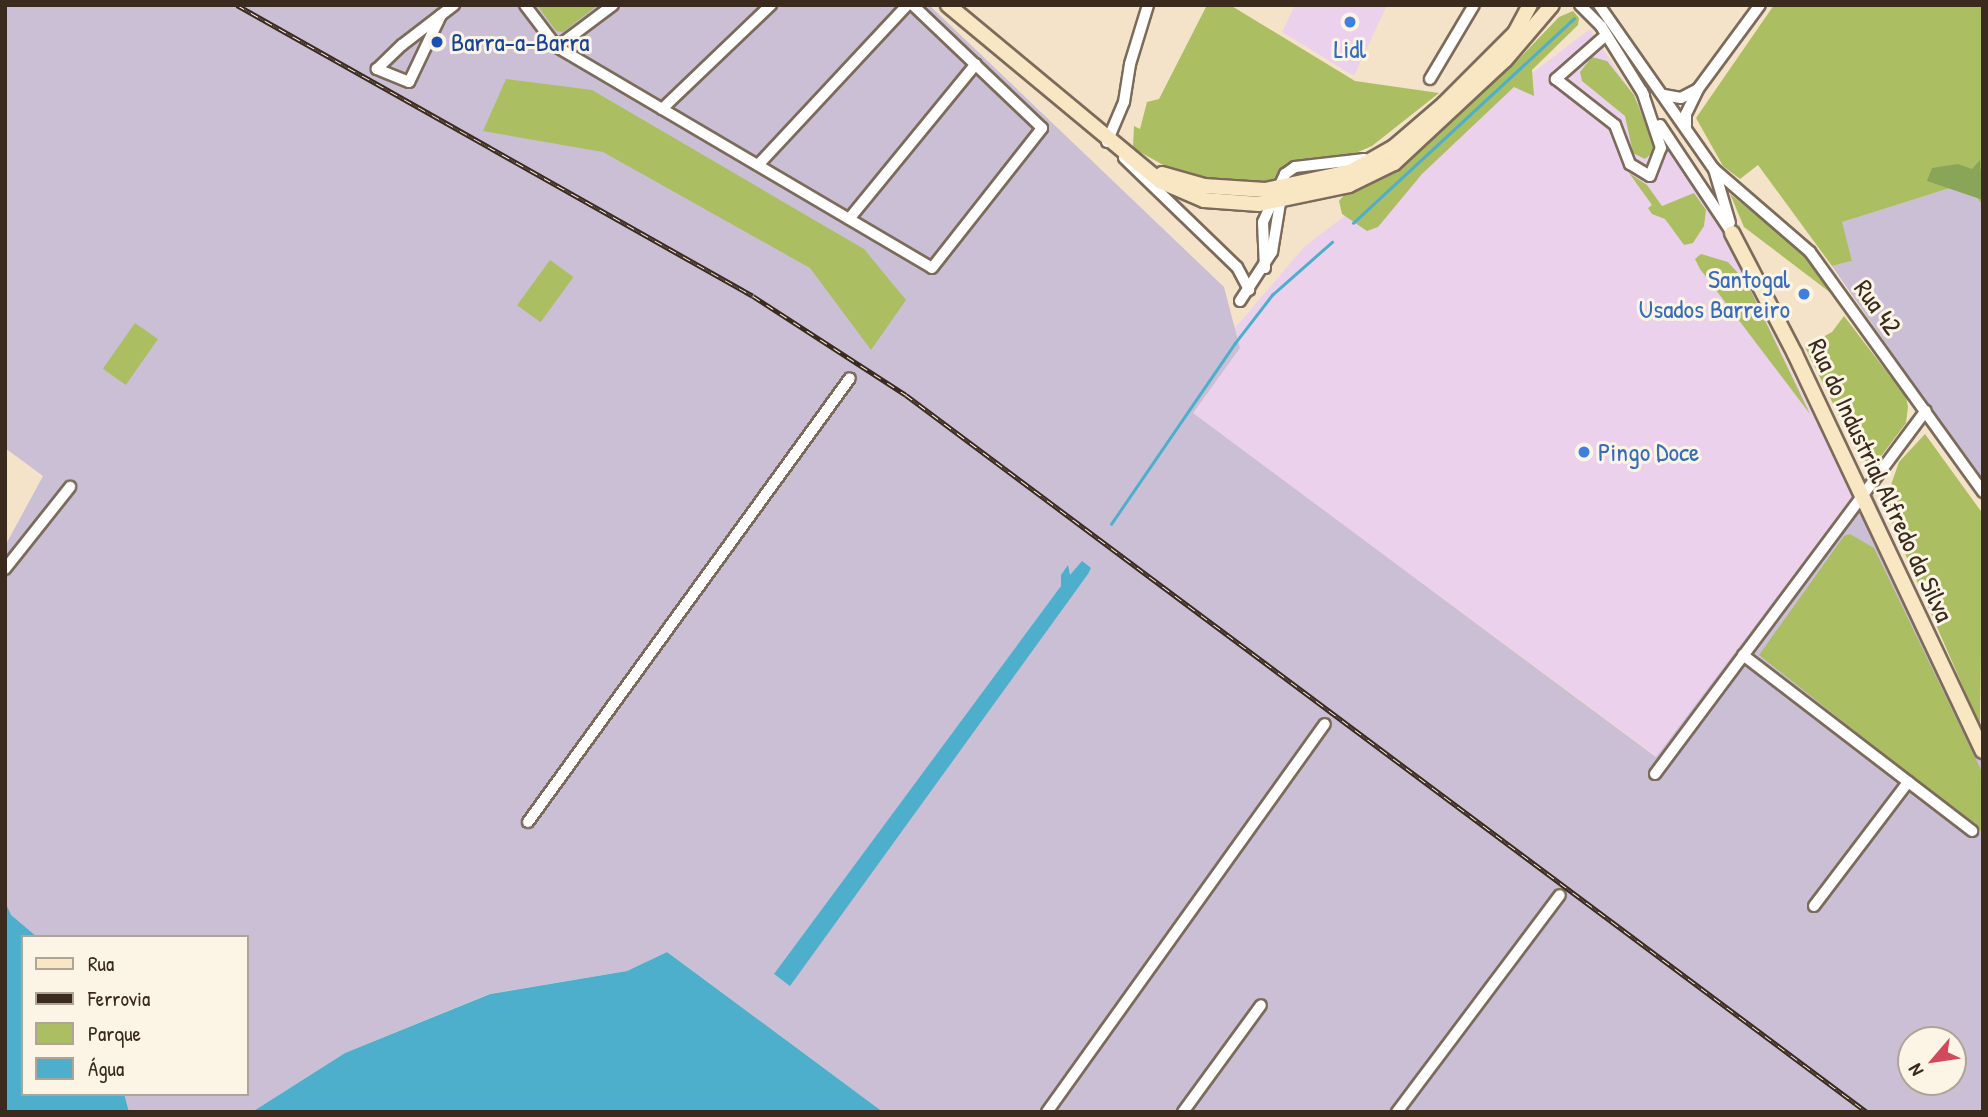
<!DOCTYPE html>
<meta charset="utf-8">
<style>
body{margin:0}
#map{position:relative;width:1988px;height:1117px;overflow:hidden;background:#f5e3c9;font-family:"Patrick Hand",sans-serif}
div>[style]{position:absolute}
.built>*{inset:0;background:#ebd1eb}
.industrial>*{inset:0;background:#cbbfd5}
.green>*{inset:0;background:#acbe62;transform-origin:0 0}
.forest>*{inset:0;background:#89a558}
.water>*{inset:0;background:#4dafcc}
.stream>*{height:2.5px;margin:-1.25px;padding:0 1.25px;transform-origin:1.25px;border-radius:1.25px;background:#4dafcc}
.roads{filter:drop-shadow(2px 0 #7c6b5a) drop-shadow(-2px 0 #7c6b5a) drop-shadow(0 2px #7c6b5a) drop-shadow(0 -2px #7c6b5a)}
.street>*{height:10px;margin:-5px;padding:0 5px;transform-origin:5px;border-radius:5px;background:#fff}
.secondary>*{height:14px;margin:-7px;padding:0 7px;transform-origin:7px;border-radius:7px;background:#f9e7c3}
.rail>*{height:5px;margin-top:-2.5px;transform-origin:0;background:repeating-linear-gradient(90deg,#fcf5e5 0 8px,#3b2a1e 0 16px);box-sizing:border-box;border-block:2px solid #3b2a1e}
.dots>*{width:19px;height:19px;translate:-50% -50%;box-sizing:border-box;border:4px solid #fcf5e5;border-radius:50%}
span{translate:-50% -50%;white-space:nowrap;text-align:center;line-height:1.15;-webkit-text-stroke:6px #fcf5e5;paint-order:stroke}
.transit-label{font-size:26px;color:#164399}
.left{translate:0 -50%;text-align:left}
.shop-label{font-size:26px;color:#366cbe}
.right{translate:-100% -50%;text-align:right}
.street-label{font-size:26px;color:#3b2a1e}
.frame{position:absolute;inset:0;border:7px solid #3b2a1e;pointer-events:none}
.legend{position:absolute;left:21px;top:935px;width:228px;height:161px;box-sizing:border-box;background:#fcf5e5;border:2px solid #afa495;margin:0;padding:9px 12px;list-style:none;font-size:21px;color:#3b2a1e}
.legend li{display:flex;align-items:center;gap:14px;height:35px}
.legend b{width:35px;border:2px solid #afa495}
.north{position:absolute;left:1897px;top:1026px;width:70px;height:70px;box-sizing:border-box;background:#fcf5e5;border:2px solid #afa495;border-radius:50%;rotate:241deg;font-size:19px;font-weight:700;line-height:28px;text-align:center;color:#3b2a1e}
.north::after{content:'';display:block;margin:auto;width:24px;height:32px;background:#d1495b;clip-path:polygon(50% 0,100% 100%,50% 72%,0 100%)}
</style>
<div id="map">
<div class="built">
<div style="clip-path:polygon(1295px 5px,1387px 5px,1354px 76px,1282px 32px)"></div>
<div style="clip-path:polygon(1590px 29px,1720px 227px,1853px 496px,1657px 757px,1192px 413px,1240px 348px,1235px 328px,1304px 247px)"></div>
</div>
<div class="industrial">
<div style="clip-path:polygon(evenodd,5px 5px,929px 5px,1224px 287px,1240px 348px,1193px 413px,1656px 757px,1866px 479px,1983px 739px,1983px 1112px,883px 1112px,667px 952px,627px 971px,489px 994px,345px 1053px,252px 1112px,5px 1112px,5px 546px,43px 476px,5px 448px,5px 5px,23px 937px,247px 937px,247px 1094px,23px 1094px,23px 937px,5px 5px,1911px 1040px,1953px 1040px,1953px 1082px,1911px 1082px,1911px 1040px)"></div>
<div style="clip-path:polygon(1966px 183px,1983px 206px,1983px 485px,1832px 266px,1852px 261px,1841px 222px)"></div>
</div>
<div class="green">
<div style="clip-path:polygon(537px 5px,598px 5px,563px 32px,556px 31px)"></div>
<div style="clip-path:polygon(1207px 5px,1230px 5px,1355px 81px,1439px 93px,1372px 146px,1344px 158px,1295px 160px,1280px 172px,1274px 183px,1225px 182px,1172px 170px,1133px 148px,1134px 126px,1140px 129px,1147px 102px,1159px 99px)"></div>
<div style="clip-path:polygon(1774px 5px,1983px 6px,1983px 206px,1966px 183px,1842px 222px,1852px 261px,1832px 266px,1758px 165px,1740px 179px,1723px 166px,1696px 118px)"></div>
<div style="clip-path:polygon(1573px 11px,1579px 18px,1578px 25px,1532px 70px,1534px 96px,1514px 87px,1422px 174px,1378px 227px,1367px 231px,1342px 214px,1339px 201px,1344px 195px,1386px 175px,1503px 66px,1514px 64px,1559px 17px)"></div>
<div style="clip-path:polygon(1592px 57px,1607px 61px,1634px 95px,1656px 150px,1645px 159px,1633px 153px,1625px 116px,1582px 81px,1580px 72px)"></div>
<div style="clip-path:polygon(506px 79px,592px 90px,864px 249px,906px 300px,871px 350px,810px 268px,603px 152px,483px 131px)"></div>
<div style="clip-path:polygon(1629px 173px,1647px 185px,1662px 206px,1694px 193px,1706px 210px,1704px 226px,1693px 243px,1684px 245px,1665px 219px,1652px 214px,1648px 208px,1652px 205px)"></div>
<div style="clip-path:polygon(1730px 194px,1815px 262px,1844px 303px,1744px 227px)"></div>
<div style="clip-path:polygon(1701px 254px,1728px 262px,1747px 283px,1810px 414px,1700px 269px,1695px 259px)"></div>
<div style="left:550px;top:260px;width:29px;height:56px;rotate:36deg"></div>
<div style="clip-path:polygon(1844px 316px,1906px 397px,1908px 407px,1906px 423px,1882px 455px,1870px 463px,1860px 458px,1805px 347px,1832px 332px)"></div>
<div style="left:135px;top:323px;width:28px;height:56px;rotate:35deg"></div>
<div style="clip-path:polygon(1925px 434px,1983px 514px,1980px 726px,1884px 505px,1899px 462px)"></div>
<div style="clip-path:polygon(1850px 534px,1874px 548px,1983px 774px,1983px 833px,1759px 655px,1844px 536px)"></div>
</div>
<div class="forest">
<div style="clip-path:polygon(1980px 160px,1983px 200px,1927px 181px,1932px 168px,1958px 164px,1972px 169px)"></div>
</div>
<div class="water">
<div style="clip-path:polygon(1082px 561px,1091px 568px,1088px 574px,790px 986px,774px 974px,1061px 586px,1061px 575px,1068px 565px,1070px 575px)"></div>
<div style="clip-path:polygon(5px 902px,11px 915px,37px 937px,23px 937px,23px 1094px,124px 1094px,129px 1112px,5px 1112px)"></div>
<div style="clip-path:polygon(667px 952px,883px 1112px,252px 1112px,345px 1053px,490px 994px,627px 971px)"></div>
</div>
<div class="stream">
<div style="left:1353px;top:223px;width:301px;rotate:-42.8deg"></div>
<div style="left:1111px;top:524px;width:219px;rotate:-55.6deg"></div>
<div style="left:1235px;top:343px;width:61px;rotate:-52.4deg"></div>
<div style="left:1272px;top:295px;width:80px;rotate:-41.5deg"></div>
</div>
<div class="roads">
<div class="street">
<div style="left:525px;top:5px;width:53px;rotate:52.7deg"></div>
<div style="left:557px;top:47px;width:435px;rotate:30.5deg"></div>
<div style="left:932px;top:268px;width:178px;rotate:-51.8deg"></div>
<div style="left:1042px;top:128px;width:178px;rotate:-136.4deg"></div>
<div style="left:1580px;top:5px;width:30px;rotate:45deg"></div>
<div style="left:1601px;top:26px;width:81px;rotate:58.1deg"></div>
<div style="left:1599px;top:5px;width:200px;rotate:55deg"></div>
<div style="left:1714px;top:169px;width:56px;rotate:73.5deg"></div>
<div style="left:441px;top:15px;width:74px;rotate:115.5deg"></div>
<div style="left:409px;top:82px;width:35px;rotate:-158deg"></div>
<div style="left:377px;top:69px;width:35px;rotate:-44deg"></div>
<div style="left:402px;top:45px;width:66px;rotate:-37.6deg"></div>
<div style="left:1606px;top:35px;width:67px;rotate:138.7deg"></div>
<div style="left:1556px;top:79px;width:75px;rotate:37.9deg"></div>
<div style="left:1615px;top:125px;width:42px;rotate:69deg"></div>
<div style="left:1630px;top:164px;width:23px;rotate:31deg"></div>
<div style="left:1650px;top:176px;width:30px;rotate:-69deg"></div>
<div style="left:1661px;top:148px;width:60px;rotate:-108.4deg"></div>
<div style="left:557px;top:47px;width:70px;rotate:-36.9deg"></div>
<div style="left:1430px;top:79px;width:86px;rotate:-59.3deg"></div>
<div style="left:1664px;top:95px;width:17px;rotate:10deg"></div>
<div style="left:1681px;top:98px;width:19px;rotate:-28deg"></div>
<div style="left:662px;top:109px;width:151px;rotate:-43.7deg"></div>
<div style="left:1660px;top:125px;width:130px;rotate:56.3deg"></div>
<div style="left:1686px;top:126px;width:12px;rotate:-90deg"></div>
<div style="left:1686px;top:114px;width:28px;rotate:-64deg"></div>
<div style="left:1698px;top:89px;width:104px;rotate:-53.6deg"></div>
<div style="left:1107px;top:142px;width:43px;rotate:-67deg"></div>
<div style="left:1124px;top:102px;width:38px;rotate:-81deg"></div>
<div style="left:1130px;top:64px;width:62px;rotate:-73deg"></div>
<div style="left:1124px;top:158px;width:157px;rotate:44deg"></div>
<div style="left:1237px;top:267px;width:26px;rotate:62deg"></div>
<div style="left:758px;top:165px;width:219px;rotate:-47deg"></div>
<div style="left:1714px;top:169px;width:127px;rotate:40.8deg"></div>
<div style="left:1810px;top:252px;width:296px;rotate:54.2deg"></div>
<div style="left:849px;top:219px;width:200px;rotate:-50.7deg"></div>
<div style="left:1265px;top:268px;width:46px;rotate:-92.5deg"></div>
<div style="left:1263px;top:222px;width:53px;rotate:-65.4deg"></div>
<div style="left:1285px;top:174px;width:12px;rotate:-35deg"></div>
<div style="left:1295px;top:167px;width:70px;rotate:-6.5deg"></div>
<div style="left:1240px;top:301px;width:59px;rotate:-56.9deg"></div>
<div style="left:1272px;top:252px;width:50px;rotate:-80.7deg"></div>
<div style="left:5px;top:569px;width:105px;rotate:-51.6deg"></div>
<div style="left:1743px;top:655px;width:289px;rotate:37.5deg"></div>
<div style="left:1655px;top:774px;width:453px;rotate:-53.3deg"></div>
<div style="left:528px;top:822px;width:548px;rotate:-54.05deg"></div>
<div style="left:1814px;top:906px;width:156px;rotate:-52.8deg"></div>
<div style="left:1047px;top:1112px;width:477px;rotate:-54.4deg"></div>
<div style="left:1183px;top:1112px;width:132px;rotate:-53.9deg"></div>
<div style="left:1397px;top:1112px;width:271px;rotate:-53.1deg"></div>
</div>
<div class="secondary">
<div style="left:948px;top:5px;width:276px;rotate:39.7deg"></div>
<div style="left:1160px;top:181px;width:48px;rotate:23.4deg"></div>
<div style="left:1204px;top:200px;width:55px;rotate:4.2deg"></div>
<div style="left:1259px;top:204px;width:92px;rotate:-11.9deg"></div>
<div style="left:1349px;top:185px;width:50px;rotate:-26.1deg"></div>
<div style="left:1394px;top:163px;width:151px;rotate:-42.9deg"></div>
<div style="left:1505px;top:60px;width:72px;rotate:-49.5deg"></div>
<div style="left:1162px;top:174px;width:44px;rotate:15.9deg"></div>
<div style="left:1204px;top:186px;width:61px;rotate:3.8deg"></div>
<div style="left:1265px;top:190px;width:87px;rotate:-12deg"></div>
<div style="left:1350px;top:172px;width:51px;rotate:-29.6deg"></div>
<div style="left:1394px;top:147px;width:66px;rotate:-40.7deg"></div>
<div style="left:1444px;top:104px;width:100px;rotate:-45deg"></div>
<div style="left:1515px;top:33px;width:32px;rotate:-62deg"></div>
<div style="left:1732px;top:233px;width:136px;rotate:62.5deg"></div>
<div style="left:1795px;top:354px;width:439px;rotate:64.7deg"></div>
</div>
</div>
<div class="rail">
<div style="left:237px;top:5px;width:592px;rotate:29.42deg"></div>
<div style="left:753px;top:296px;width:182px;rotate:32.9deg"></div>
<div style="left:906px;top:395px;width:1199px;rotate:36.73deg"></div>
</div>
<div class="dots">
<div style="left:1350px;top:22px;background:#3f7fe0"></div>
<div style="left:437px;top:42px;background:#1a4fb4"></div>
<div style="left:1804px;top:294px;background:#3f7fe0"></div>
<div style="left:1584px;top:452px;background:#3f7fe0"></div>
</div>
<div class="transit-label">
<span class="left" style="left:451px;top:42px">Barra-a-Barra</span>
</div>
<div class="shop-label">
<span style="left:1350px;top:49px">Lidl</span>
<span class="right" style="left:1790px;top:294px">Santogal<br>Usados Barreiro</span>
<span class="left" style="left:1598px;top:452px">Pingo Doce</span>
</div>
<div class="street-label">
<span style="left:1878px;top:307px;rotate:54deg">Rua 42</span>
<span style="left:1881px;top:480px;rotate:65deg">Rua do Industrial Alfredo da Silva</span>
</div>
<div class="frame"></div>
<ul class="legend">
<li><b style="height:9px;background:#f9e7c3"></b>Rua</li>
<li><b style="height:9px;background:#3b2a1e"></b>Ferrovia</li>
<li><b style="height:19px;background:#acbe62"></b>Parque</li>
<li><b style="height:19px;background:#4dafcc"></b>Água</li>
</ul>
<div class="north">N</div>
</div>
